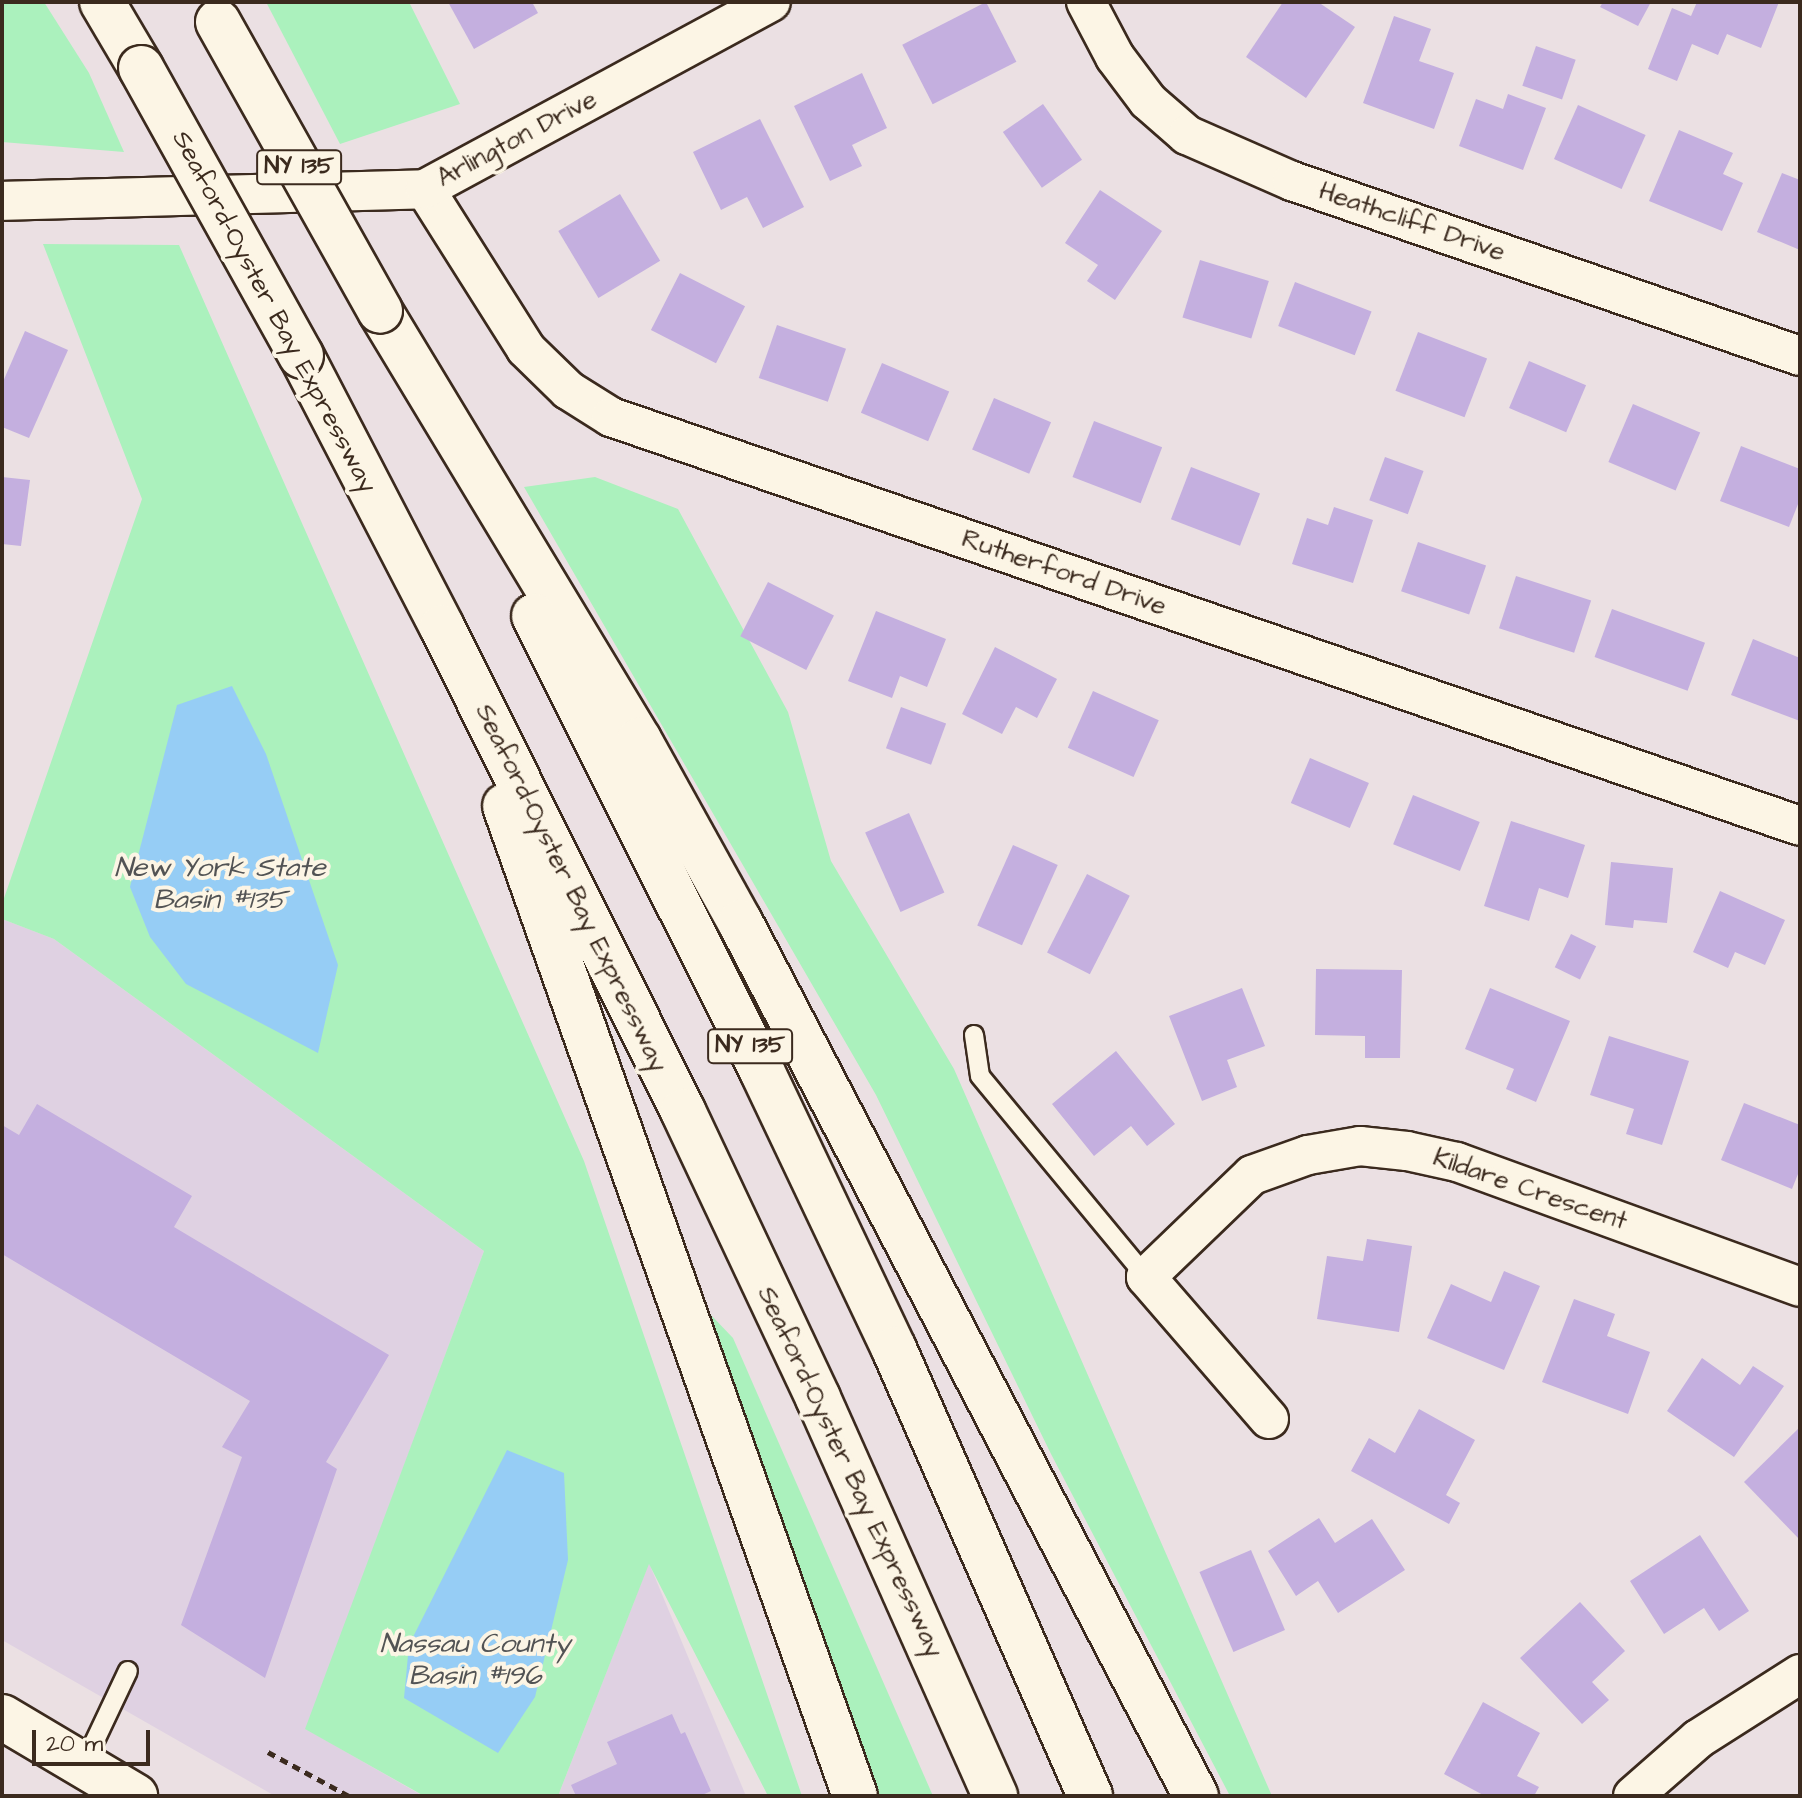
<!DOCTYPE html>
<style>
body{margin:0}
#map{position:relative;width:1802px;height:1798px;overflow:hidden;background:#ebe0e3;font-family:"Architects Daughter",sans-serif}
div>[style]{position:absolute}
.built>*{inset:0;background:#dfd1e2}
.green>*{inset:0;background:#abf1bd}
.water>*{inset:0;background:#96cdf5}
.building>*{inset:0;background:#c4afdf;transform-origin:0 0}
.path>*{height:5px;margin-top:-2.5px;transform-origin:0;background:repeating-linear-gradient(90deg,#3b2a1e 0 8px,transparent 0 14px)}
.roads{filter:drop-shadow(2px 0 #3b2a1e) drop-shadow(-2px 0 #3b2a1e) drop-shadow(0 2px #3b2a1e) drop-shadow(0 -2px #3b2a1e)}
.service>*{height:18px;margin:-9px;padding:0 9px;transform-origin:9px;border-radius:9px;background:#fcf5e5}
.minor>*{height:38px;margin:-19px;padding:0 19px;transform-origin:19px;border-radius:19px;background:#fcf5e5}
.primary>*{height:44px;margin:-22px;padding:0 22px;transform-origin:22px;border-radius:22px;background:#fcf5e5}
.motorway>*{height:44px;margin:-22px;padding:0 22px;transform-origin:22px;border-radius:22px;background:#fcf5e5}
.bridges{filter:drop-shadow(2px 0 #3b2a1e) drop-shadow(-2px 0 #3b2a1e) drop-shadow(0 2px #3b2a1e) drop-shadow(0 -2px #3b2a1e)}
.motorway-bridge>*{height:44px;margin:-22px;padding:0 22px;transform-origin:22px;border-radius:22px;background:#fcf5e5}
span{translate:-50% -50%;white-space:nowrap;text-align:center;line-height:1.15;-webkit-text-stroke:8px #fcf5e5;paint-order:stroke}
.shield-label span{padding:2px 6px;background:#fcf5e5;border:2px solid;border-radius:6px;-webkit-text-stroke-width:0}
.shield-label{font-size:24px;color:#3b2a1e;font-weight:700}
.street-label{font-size:26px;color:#3b2a1e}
.water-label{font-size:28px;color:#525354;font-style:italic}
.frame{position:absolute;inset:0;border:4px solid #3b2a1e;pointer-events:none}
.scale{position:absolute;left:32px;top:1730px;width:118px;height:36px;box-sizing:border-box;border:4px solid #3b2a1e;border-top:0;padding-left:10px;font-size:24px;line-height:28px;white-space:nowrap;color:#3b2a1e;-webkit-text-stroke:6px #fcf5e5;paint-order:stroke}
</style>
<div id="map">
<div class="built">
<div style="clip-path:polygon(2px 919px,54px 939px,484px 1251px,306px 1729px,423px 1796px,275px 1796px,2px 1640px)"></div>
<div style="clip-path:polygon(649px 1563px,746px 1796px,558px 1796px)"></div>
</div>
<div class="green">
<div style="clip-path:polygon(2px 2px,44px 2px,89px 73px,124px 152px,2px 142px)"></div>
<div style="clip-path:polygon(266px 2px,409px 2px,460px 104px,340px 144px)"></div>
<div style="clip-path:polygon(43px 244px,179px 245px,584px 1161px,802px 1796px,768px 1796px,649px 1564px,558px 1796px,424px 1796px,305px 1729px,484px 1251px,54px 939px,2px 919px,2px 904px,142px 499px)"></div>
<div style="clip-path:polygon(595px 477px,678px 509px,788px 712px,831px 861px,954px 1069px,1272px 1796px,1230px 1796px,1051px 1454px,876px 1095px,524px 487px)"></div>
<div style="clip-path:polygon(710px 1314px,733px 1338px,933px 1796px,868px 1796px,703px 1318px)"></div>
</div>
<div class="water">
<div style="clip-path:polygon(232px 686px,266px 754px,338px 965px,318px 1053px,186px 984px,150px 937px,130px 887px,177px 705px)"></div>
<div style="clip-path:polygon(507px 1450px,564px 1473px,568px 1560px,535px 1697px,498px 1753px,404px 1698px,409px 1645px)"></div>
</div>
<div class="building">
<div style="clip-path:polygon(448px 2px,532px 2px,538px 13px,474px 49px)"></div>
<div style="left:986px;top:2px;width:67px;height:94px;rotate:63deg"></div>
<div style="clip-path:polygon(1283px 2px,1318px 2px,1355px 27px,1306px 98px,1246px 57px)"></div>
<div style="clip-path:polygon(1603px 2px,1651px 2px,1638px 26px,1600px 7px)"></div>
<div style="clip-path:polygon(1697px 2px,1779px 2px,1761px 48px,1727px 34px,1718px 55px,1692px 44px,1677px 81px,1648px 69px,1672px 8px,1691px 16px)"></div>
<div style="clip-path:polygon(1394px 16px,1431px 29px,1419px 61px,1454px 73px,1434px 129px,1363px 103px)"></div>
<div style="left:1536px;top:46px;width:42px;height:42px;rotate:19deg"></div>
<div style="clip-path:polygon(862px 73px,887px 128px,852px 145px,862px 166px,830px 181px,794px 106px)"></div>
<div style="clip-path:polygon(1508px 94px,1546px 108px,1523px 170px,1459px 146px,1476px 99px,1503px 109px)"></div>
<div style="left:1043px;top:104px;width:68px;height:49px;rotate:55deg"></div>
<div style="left:1578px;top:105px;width:74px;height:59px;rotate:24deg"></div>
<div style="clip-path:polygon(760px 119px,804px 207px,763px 228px,747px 197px,721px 210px,693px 152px)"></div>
<div style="clip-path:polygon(1679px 130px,1733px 153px,1723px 174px,1743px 183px,1722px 231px,1649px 201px)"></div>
<div style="clip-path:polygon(1782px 173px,1800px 180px,1800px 250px,1757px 232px)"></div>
<div style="clip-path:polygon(1100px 190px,1162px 231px,1115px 300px,1087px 281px,1098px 265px,1065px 243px)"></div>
<div style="left:620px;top:194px;width:78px;height:72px;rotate:59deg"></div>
<div style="left:1200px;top:260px;width:72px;height:60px;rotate:17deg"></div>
<div style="left:680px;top:273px;width:73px;height:64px;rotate:27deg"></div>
<div style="left:1295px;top:282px;width:82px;height:47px;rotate:21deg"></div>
<div style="left:777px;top:325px;width:73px;height:56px;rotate:19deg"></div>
<div style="clip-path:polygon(25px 331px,68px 350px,29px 438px,2px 427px,2px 384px)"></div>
<div style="left:1418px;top:332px;width:74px;height:63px;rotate:21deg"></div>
<div style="left:1529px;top:361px;width:62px;height:51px;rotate:23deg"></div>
<div style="left:882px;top:363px;width:73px;height:54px;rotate:23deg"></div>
<div style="left:994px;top:398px;width:62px;height:56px;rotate:23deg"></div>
<div style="left:1633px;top:404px;width:73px;height:63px;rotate:23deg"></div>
<div style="left:1094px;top:421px;width:73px;height:60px;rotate:21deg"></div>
<div style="clip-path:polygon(1741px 446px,1800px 469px,1800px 499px,1789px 527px,1720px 501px)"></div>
<div style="left:1385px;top:457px;width:41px;height:46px;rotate:20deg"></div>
<div style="left:1191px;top:467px;width:74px;height:56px;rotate:21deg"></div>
<div style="clip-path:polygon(2px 477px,30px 480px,21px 546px,2px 544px)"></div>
<div style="clip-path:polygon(1334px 507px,1373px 520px,1353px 583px,1292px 564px,1307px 518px,1328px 525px)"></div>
<div style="left:1418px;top:542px;width:72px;height:52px;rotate:19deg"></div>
<div style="left:1516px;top:576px;width:79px;height:55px;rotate:18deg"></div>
<div style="left:768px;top:582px;width:74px;height:61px;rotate:27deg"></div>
<div style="left:1612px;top:609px;width:99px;height:51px;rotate:20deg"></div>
<div style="clip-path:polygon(876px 611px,946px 639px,927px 687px,900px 676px,892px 698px,848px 681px)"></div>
<div style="clip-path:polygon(1753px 639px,1800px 658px,1800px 721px,1731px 695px)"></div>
<div style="clip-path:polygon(995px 647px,1057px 679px,1037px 718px,1016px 707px,1002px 734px,962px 714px)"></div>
<div style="left:1093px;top:691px;width:72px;height:62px;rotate:24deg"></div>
<div style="left:901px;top:707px;width:48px;height:44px;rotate:20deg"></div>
<div style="left:1310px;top:758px;width:64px;height:49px;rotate:23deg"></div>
<div style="left:1413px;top:795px;width:72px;height:53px;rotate:22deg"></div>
<div style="left:909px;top:813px;width:87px;height:48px;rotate:66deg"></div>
<div style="clip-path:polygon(1511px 821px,1585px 845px,1568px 898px,1539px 888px,1529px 921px,1484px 906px)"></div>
<div style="left:1013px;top:845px;width:49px;height:88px;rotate:24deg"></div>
<div style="clip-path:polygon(1611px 862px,1673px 868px,1667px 923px,1634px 920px,1633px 928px,1605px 925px)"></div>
<div style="left:1087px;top:874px;width:48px;height:88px;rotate:27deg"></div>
<div style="clip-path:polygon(1720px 891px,1785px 920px,1765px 965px,1735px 952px,1728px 968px,1693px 952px)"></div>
<div style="left:1571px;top:934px;width:28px;height:37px;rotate:26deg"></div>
<div style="clip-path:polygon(1316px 969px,1402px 970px,1400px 1058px,1365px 1058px,1365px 1036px,1315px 1035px)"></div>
<div style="clip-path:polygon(1242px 988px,1265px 1046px,1227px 1060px,1237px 1087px,1202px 1101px,1169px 1016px)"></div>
<div style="clip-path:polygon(1490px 988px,1570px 1021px,1536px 1102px,1506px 1089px,1514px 1069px,1465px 1049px)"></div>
<div style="clip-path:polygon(1609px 1036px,1689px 1061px,1662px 1145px,1626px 1134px,1634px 1109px,1590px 1095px)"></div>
<div style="clip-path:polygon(1116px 1051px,1175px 1124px,1147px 1146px,1131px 1126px,1094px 1156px,1052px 1104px)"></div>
<div style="clip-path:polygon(1744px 1103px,1800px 1125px,1800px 1169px,1792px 1189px,1721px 1160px)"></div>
<div style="clip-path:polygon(37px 1104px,192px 1196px,174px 1227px,389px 1355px,326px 1462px,337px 1469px,265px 1678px,181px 1625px,242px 1457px,222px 1447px,250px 1401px,2px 1254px,2px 1125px,19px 1135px)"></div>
<div style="clip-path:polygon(1367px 1239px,1412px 1246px,1399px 1332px,1317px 1319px,1327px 1256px,1363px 1261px)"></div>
<div style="clip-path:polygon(1504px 1271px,1540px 1286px,1504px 1370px,1427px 1338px,1451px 1284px,1491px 1302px)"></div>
<div style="clip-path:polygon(1574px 1299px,1615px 1314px,1607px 1336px,1650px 1352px,1628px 1414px,1542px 1382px)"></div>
<div style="clip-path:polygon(1702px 1358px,1740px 1385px,1753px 1366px,1784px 1386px,1734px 1457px,1667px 1411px)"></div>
<div style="clip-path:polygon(1419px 1409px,1475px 1440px,1446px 1495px,1460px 1503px,1449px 1524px,1351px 1471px,1369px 1438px,1395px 1453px)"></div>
<div style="clip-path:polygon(1800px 1427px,1800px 1540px,1744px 1482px)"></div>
<div style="clip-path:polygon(1319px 1518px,1335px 1543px,1372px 1519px,1405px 1570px,1338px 1613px,1318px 1581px,1296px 1596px,1268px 1551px)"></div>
<div style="clip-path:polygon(1700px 1535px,1749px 1611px,1719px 1631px,1704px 1608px,1664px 1634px,1630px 1581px)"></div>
<div style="left:1251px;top:1550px;width:87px;height:56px;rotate:67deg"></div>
<div style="clip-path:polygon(1580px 1602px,1625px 1651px,1592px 1682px,1609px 1700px,1582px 1724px,1520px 1658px)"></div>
<div style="clip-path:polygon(1483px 1702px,1540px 1733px,1517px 1776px,1539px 1787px,1534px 1796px,1485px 1796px,1444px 1774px)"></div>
<div style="clip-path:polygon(672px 1714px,681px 1734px,685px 1732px,711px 1791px,700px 1796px,576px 1796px,571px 1785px,617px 1764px,607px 1742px)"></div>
</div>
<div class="path">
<div style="left:268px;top:1752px;width:92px;rotate:28.5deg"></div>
</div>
<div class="roads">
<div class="service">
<div style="left:974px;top:1035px;width:41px;rotate:81.7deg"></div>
<div style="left:980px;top:1076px;width:261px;rotate:50.4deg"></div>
<div style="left:83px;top:1766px;width:105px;rotate:-64.7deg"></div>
</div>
<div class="minor">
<div style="left:1086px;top:2px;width:62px;rotate:62.2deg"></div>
<div style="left:1115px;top:57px;width:55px;rotate:53.1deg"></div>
<div style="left:1148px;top:101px;width:52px;rotate:41.1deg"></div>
<div style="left:1187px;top:135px;width:115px;rotate:23.7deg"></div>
<div style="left:1292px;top:181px;width:537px;rotate:19.01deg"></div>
<div style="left:425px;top:189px;width:189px;rotate:57.7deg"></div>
<div style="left:526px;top:349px;width:59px;rotate:44.3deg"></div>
<div style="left:568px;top:390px;width:51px;rotate:32.1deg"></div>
<div style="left:611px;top:417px;width:1257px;rotate:18.98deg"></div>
<div style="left:2px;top:201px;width:423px;rotate:-1.6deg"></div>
<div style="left:425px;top:189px;width:393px;rotate:-28.4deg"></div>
<div style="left:1269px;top:1419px;width:188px;rotate:-130.9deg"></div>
<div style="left:1146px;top:1277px;width:147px;rotate:-43.9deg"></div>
<div style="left:1252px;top:1175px;width:59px;rotate:-19.7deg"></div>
<div style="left:1308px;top:1155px;width:53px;rotate:-9.8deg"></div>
<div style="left:1360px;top:1146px;width:47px;rotate:6.1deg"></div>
<div style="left:1407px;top:1151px;width:51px;rotate:12.4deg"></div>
<div style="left:1457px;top:1162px;width:365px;rotate:20deg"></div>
<div style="left:1633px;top:1796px;width:86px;rotate:-41.2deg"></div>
<div style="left:1698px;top:1739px;width:121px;rotate:-32.5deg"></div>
</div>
<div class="primary">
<div style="left:2px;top:1717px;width:155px;rotate:30.7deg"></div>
</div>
<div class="motorway">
<div style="left:102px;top:2px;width:77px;rotate:59.4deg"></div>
<div style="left:380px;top:311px;width:501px;rotate:58.88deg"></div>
<div style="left:639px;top:740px;width:208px;rotate:61deg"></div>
<div style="left:740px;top:922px;width:986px;rotate:62.45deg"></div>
<div style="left:301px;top:355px;width:306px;rotate:62.6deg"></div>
<div style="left:442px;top:627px;width:541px;rotate:63.53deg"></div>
<div style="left:683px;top:1111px;width:317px;rotate:64.8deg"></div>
<div style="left:818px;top:1398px;width:436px;rotate:66deg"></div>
<div style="left:534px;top:616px;width:509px;rotate:63.38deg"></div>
<div style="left:762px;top:1071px;width:308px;rotate:64.6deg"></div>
<div style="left:894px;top:1349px;width:488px;rotate:66.3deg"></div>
<div style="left:505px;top:806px;width:1050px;rotate:70.53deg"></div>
</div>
</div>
<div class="bridges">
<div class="motorway-bridge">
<div style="left:218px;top:22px;width:331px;rotate:60.7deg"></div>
<div style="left:141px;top:68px;width:329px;rotate:60.9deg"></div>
</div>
</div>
<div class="shield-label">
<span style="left:299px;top:167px">NY 135</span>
<span style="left:750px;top:1046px">NY 135</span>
</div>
<div class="street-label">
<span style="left:517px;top:139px;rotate:-28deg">Arlington Drive</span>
<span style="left:1412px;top:222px;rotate:19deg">Heathcliff Drive</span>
<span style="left:274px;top:312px;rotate:62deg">Seaford-Oyster Bay Expressway</span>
<span style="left:1064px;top:573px;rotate:19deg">Rutherford Drive</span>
<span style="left:571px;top:888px;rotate:64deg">Seaford-Oyster Bay Expressway</span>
<span style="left:1530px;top:1190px;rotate:19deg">Kildare Crescent</span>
<span style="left:850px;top:1472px;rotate:65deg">Seaford-Oyster Bay Expressway</span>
</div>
<div class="water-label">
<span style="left:220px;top:884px">New York State<br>Basin #135</span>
<span style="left:475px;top:1660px">Nassau County<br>Basin #196</span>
</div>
<div class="frame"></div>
<div class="scale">20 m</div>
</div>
